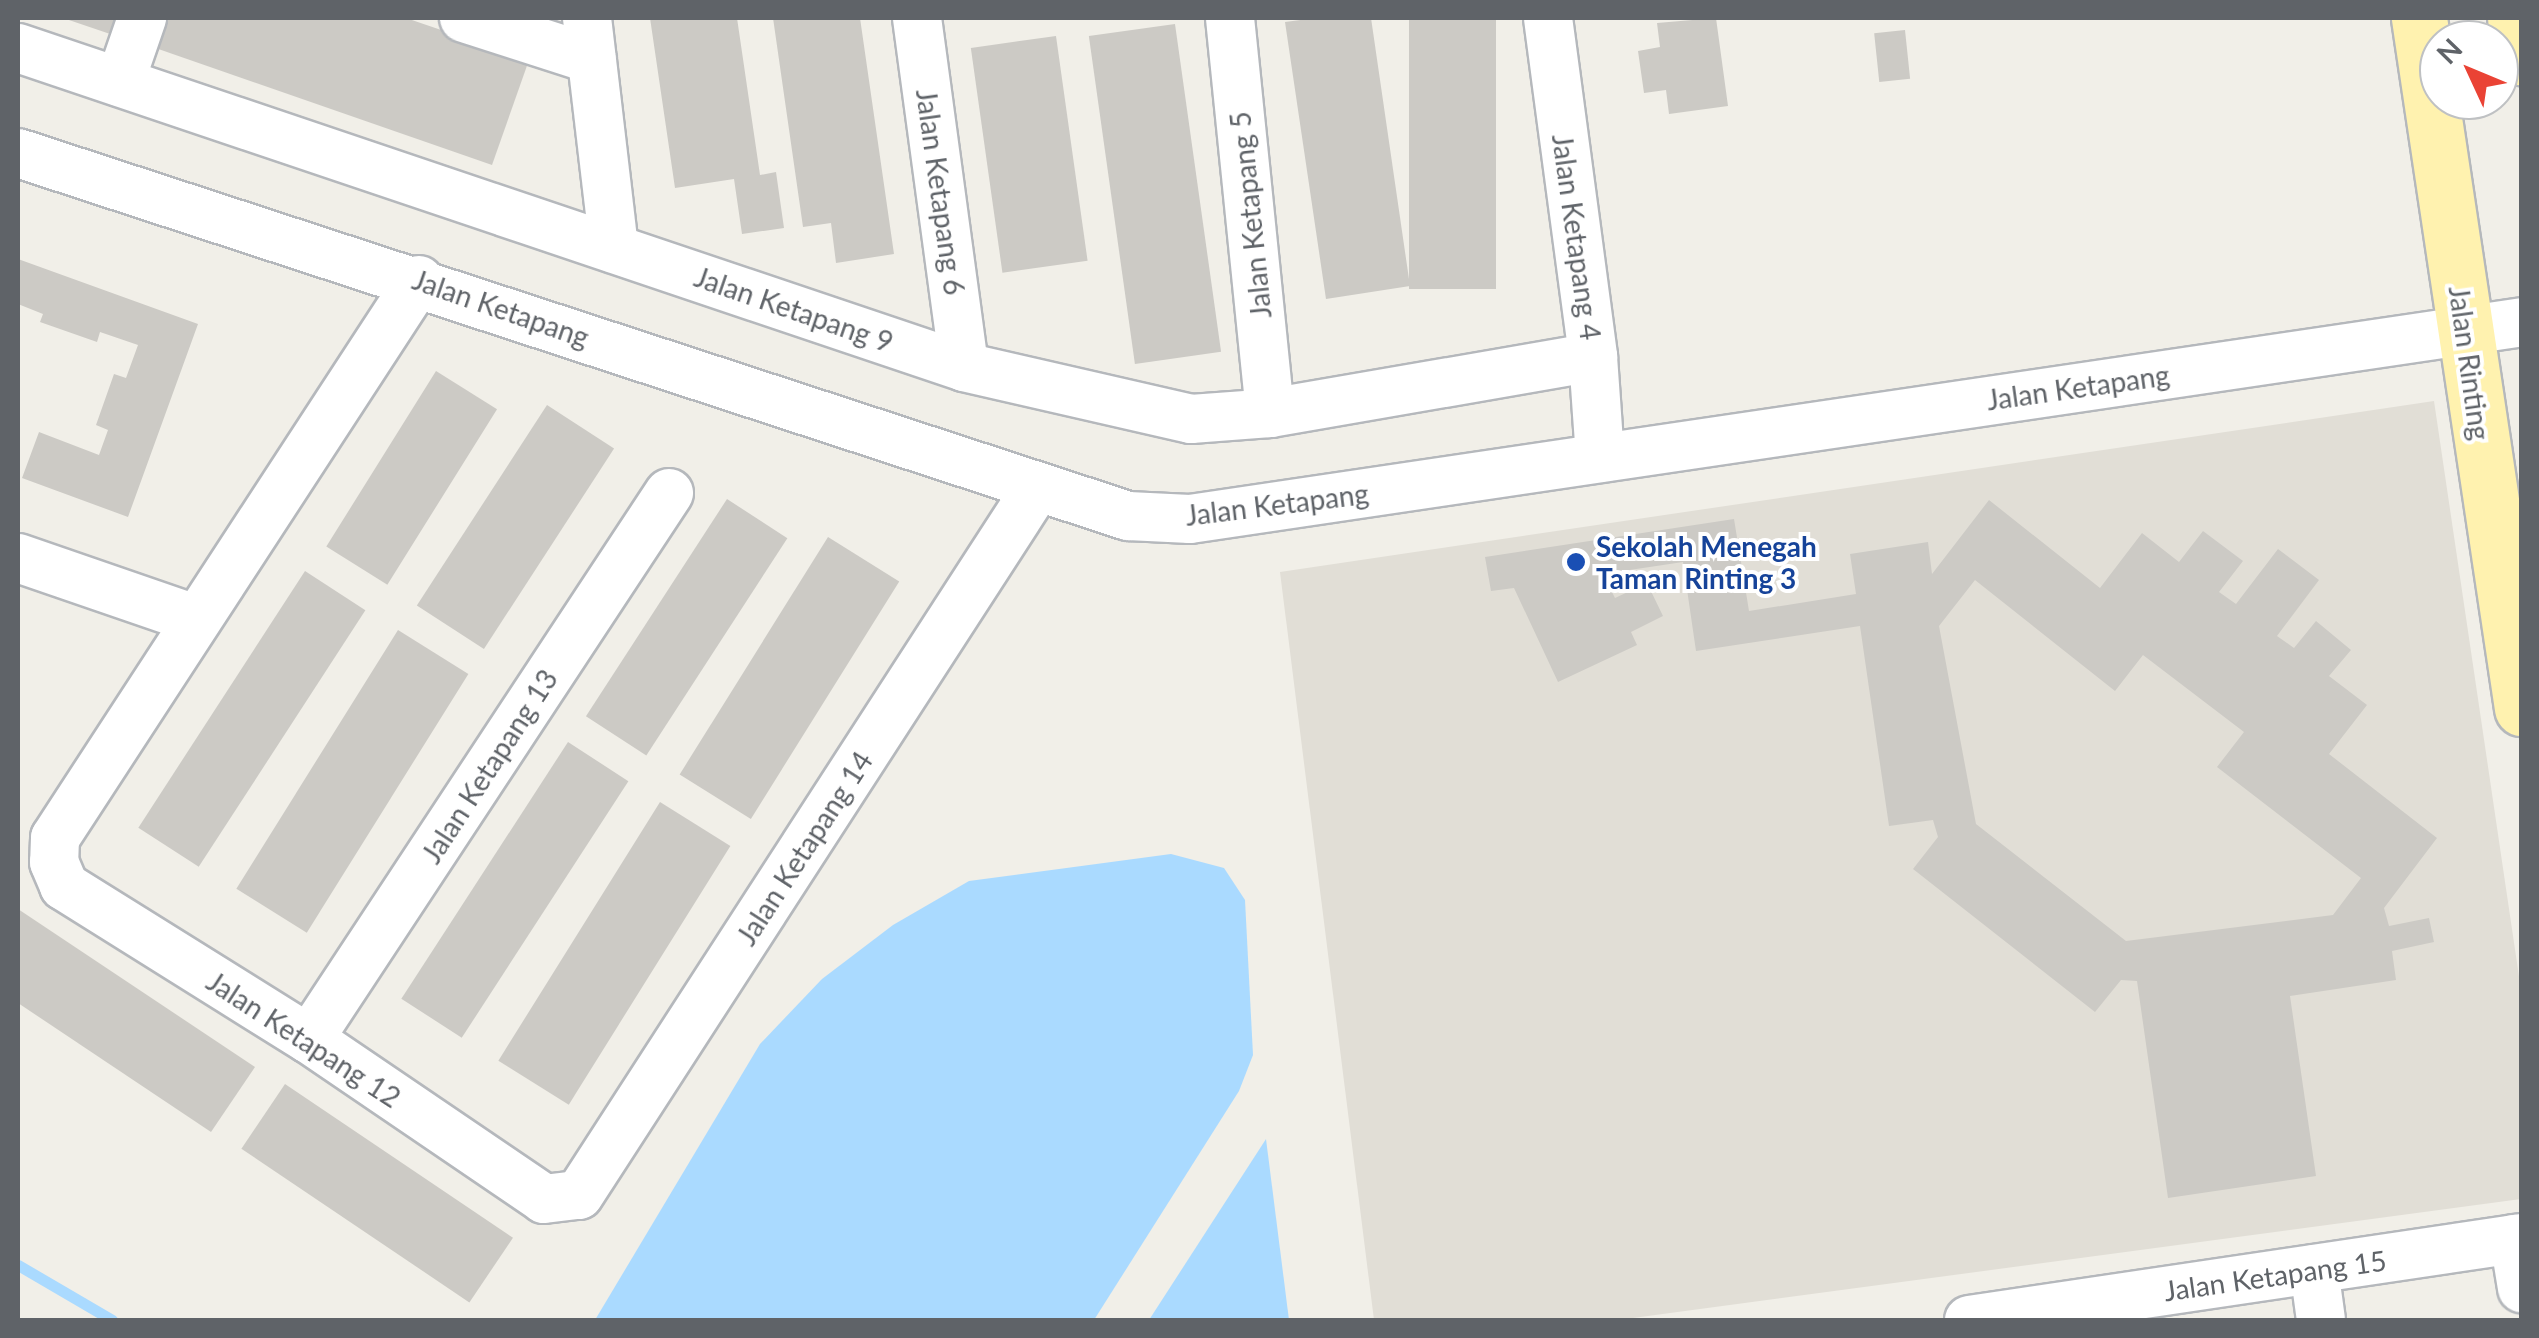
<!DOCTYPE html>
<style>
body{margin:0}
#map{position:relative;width:2539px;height:1338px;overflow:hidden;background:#f1efe8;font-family:Lato,sans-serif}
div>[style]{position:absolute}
.education>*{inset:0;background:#e1ded6}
.water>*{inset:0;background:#aadaff}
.stream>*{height:11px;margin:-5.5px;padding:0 5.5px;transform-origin:5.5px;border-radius:5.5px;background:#aadaff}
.building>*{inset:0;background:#cccac5;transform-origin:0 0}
.roads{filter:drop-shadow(2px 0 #b5b8bc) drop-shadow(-2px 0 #b5b8bc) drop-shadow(0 2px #b5b8bc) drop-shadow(0 -2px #b5b8bc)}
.minor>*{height:48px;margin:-24px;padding:0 24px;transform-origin:24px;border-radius:24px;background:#fff}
.major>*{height:55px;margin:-27.5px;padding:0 27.5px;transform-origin:27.5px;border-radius:27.5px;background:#fff2af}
.dots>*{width:28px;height:28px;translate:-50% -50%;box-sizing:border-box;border:5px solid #fff;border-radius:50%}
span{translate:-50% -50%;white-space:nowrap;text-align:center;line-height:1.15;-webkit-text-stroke:8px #fff;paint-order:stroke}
.street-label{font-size:28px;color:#5f6368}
.transit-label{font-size:28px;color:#164399;font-weight:700}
.left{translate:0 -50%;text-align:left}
.frame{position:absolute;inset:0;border:20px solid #5f6368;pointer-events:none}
.north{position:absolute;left:2419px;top:20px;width:100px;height:100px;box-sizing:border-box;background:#fff;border:2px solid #bfc1c3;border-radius:50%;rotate:314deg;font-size:28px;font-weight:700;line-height:40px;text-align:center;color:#5f6368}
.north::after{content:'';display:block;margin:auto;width:35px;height:45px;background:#ea4335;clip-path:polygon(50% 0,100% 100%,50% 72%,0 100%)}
</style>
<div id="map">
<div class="education">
<div style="clip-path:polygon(2434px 401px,2521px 990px,2521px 1199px,1618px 1320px,1374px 1320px,1280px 572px)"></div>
</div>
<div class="water">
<div style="clip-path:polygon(1171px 854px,1224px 868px,1245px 900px,1253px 1055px,1239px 1091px,1094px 1320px,595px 1320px,760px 1044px,822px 979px,893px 925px,969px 881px)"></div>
<div style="clip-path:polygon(1266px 1139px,1289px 1320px,1149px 1320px)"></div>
</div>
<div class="stream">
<div style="left:18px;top:1265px;width:109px;rotate:30.3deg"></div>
</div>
<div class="building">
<div style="clip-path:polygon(63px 18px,126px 18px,119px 37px)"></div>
<div style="clip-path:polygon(154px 18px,406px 18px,529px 60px,492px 165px,144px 44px)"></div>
<div style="clip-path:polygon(650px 18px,737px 18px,760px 175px,776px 172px,784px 228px,742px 234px,734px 179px,675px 188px)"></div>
<div style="clip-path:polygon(773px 18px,860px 18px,894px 254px,836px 263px,831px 223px,803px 227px)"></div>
<div style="clip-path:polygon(1316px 18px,1371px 18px,1410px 286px,1326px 299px,1285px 22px)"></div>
<div style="left:1409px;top:18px;width:87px;height:271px"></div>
<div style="clip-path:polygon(1716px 18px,1728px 106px,1669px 114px,1666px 90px,1644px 93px,1638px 51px,1660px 47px,1657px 23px)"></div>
<div style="left:1175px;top:24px;width:331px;height:87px;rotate:82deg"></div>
<div style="left:1905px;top:30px;width:49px;height:31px;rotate:84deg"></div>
<div style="left:1056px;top:36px;width:227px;height:86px;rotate:82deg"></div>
<div style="clip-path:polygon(18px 259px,198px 324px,128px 517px,22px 478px,39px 432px,99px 455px,108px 430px,96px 425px,114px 374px,126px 378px,138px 345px,100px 332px,97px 342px,40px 322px,43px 314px,18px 304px)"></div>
<div style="left:436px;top:371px;width:72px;height:207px;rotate:32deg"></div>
<div style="left:547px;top:405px;width:80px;height:239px;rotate:33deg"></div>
<div style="left:727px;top:499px;width:72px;height:259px;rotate:33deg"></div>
<div style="clip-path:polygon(evenodd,1989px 500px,2100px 588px,2142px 533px,2179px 562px,2203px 531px,2243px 561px,2219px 592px,2236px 604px,2278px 549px,2319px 580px,2277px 636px,2294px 648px,2316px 621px,2351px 650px,2329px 676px,2367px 705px,2329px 754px,2437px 838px,2384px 908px,2389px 926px,2429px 918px,2434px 942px,2392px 951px,2396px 980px,2290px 996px,2316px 1176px,2168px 1198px,2137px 981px,2121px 980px,2095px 1012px,1913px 869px,1938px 837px,1933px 820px,1889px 826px,1860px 626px,1696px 651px,1683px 562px,1603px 574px,1615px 598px,1647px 583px,1663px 616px,1631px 632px,1637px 645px,1558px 682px,1514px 588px,1491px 591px,1485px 557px,1734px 519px,1749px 611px,1856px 594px,1850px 554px,1928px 542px,1932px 574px,1989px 500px,1975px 580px,2115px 691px,2143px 655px,2244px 732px,2217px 767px,2361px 878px,2333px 915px,2126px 941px,1976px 824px,1939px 626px,1975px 580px)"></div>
<div style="left:828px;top:537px;width:84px;height:280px;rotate:32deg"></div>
<div style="left:305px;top:571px;width:72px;height:306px;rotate:33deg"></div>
<div style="left:398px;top:630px;width:83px;height:305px;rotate:32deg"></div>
<div style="left:568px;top:742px;width:72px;height:306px;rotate:33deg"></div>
<div style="left:660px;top:802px;width:83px;height:305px;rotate:32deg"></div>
<div style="clip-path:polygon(18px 909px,255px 1067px,211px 1132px,18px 1003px)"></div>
<div style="left:285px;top:1084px;width:275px;height:78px;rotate:34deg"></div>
</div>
<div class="roads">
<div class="minor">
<div style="left:464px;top:18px;width:134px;rotate:17.8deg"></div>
<div style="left:587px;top:18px;width:232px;rotate:83.3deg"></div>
<div style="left:917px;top:18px;width:352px;rotate:82.3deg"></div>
<div style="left:1230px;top:18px;width:397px;rotate:84.2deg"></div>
<div style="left:1548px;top:18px;width:342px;rotate:82.4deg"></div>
<div style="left:1593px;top:357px;width:101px;rotate:86deg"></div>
<div style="left:18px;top:48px;width:998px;rotate:18.63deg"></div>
<div style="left:964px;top:367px;width:233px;rotate:12.9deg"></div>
<div style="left:1191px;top:419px;width:79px;rotate:-4.3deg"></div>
<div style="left:1270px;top:413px;width:328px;rotate:-9.8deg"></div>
<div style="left:120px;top:82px;width:68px;rotate:-71deg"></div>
<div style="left:18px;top:153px;width:1168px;rotate:18.11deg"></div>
<div style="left:1128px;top:516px;width:62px;rotate:2.8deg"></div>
<div style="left:1190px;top:519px;width:1346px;rotate:-8.41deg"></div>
<div style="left:419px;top:280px;width:666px;rotate:123.12deg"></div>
<div style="left:55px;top:838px;width:24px;rotate:92deg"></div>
<div style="left:54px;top:862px;width:26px;rotate:67deg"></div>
<div style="left:64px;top:886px;width:289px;rotate:32deg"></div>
<div style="left:309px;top:1039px;width:284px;rotate:34.2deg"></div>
<div style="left:544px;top:1199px;width:35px;rotate:-7deg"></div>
<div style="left:579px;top:1195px;width:841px;rotate:-57.08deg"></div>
<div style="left:18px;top:558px;width:187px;rotate:19deg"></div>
<div style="left:309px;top:1039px;width:654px;rotate:-56.6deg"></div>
<div style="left:2514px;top:1239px;width:50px;rotate:80.7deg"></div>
<div style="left:2314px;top:1269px;width:51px;rotate:82.2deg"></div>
<div style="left:1969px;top:1320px;width:559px;rotate:-8.43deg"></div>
</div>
<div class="major">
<div style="left:2419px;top:18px;width:698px;rotate:81.51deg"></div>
<div style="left:2515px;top:18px;width:40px;rotate:80deg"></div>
</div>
</div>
<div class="dots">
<div style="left:1576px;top:562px;background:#1a4fb4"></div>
</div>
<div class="street-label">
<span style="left:941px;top:192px;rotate:82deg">Jalan Ketapang 6</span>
<span style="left:1250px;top:215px;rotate:-96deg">Jalan Ketapang 5</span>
<span style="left:1577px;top:237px;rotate:82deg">Jalan Ketapang 4</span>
<span style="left:501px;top:308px;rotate:19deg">Jalan Ketapang</span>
<span style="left:794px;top:309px;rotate:19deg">Jalan Ketapang 9</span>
<span style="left:2470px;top:363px;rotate:82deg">Jalan Rinting</span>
<span style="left:2078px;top:387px;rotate:-8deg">Jalan Ketapang</span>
<span style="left:1277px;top:504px;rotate:-7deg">Jalan Ketapang</span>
<span style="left:489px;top:766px;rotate:-57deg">Jalan Ketapang 13</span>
<span style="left:804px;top:848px;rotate:-57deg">Jalan Ketapang 14</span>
<span style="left:304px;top:1039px;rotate:33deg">Jalan Ketapang 12</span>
<span style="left:2275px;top:1275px;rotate:-8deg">Jalan Ketapang 15</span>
</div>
<div class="transit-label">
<span class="left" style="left:1596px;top:562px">Sekolah Menegah<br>Taman Rinting 3</span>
</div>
<div class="frame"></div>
<div class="north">N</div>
</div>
